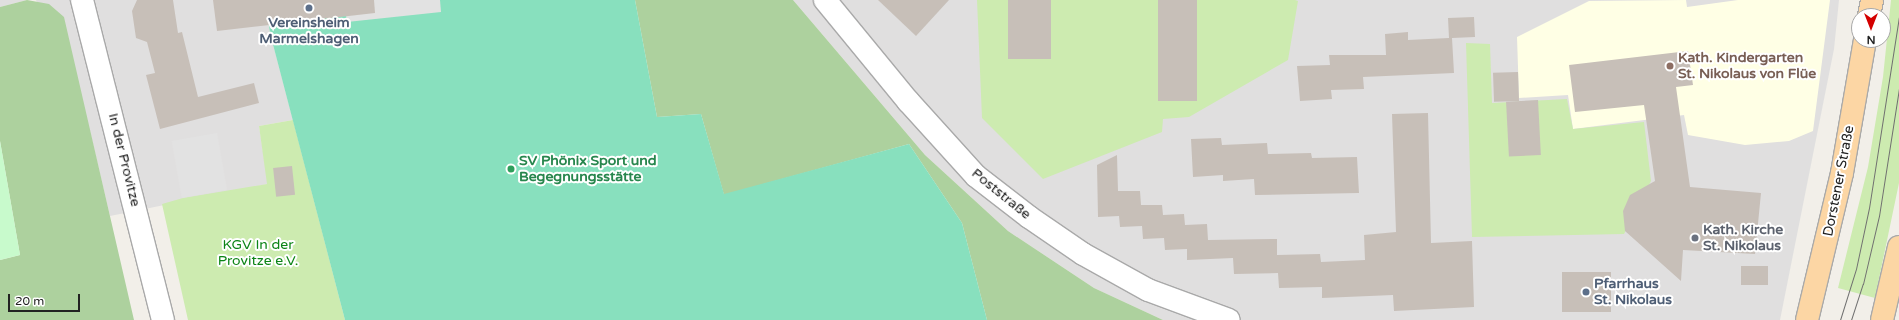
<!DOCTYPE html>
<meta charset="utf-8">
<style>
body{margin:0}
#map{position:relative;width:1899px;height:320px;overflow:hidden;background:#f2efe9;font-family:"Varela Round",sans-serif}
div>[style]{position:absolute}
.residential>*{inset:0;background:#e0dfdf}
.education>*{inset:0;background:#ffffe5}
.grass>*{inset:0;background:#cdebb0}
.forest>*{inset:0;background:#add19e}
.park>*{inset:0;background:#c8facc}
.pitch>*{inset:0;background:#88e0be}
.parking>*{inset:0;background:#e2e2e2;transform-origin:0 0}
.building>*{inset:0;background:#c7bfb8;transform-origin:0 0}
.roads{filter:drop-shadow(1px 0 #a9a9a9) drop-shadow(-1px 0 #a9a9a9) drop-shadow(0 1px #a9a9a9) drop-shadow(0 -1px #a9a9a9)}
.minor>*{height:22px;margin:-11px;padding:0 11px;transform-origin:11px;border-radius:11px;background:#fff}
.major>*{height:22px;margin:-11px;padding:0 11px;transform-origin:11px;border-radius:11px;background:#fcd6a4}
.tram>*{height:1px;margin:-0.5px;padding:0 0.5px;transform-origin:0.5px;border-radius:0.5px;background:#707070}
.dots>*{width:11px;height:11px;translate:-50% -50%;box-sizing:border-box;border:2px solid #fff;border-radius:50%}
span{translate:-50% -50%;white-space:nowrap;text-align:center;line-height:1.15;-webkit-text-stroke:4px #fff;paint-order:stroke}
.service-label{font-size:14px;color:#4e5e75;font-weight:700}
.left{translate:0 -50%;text-align:left}
.education-label{font-size:14px;color:#785e54;font-weight:700}
.street-label{font-size:14px;color:#222}
.leisure-label{font-size:14px;color:#27864d;font-weight:700}
.worship-label{font-size:14px;color:#5b616d;font-weight:700}
.park-label{font-size:14px;color:#0c8416}
.north{position:absolute;left:1851px;top:8px;width:40px;height:40px;box-sizing:border-box;background:#fff;border:1px solid #a7a7a7;border-radius:50%;rotate:180deg;font-size:11px;font-weight:700;line-height:16px;text-align:center;color:#222}
.north::after{content:'';display:block;margin:auto;width:14px;height:18px;background:#d40000;clip-path:polygon(50% 0,100% 100%,50% 72%,0 100%)}
.scale{position:absolute;left:8px;top:294px;width:72px;height:18px;box-sizing:border-box;border:2px solid #222;border-top:0;padding-left:5px;font-size:12px;line-height:14px;white-space:nowrap;color:#222;-webkit-text-stroke:3px #fff;paint-order:stroke}
</style>
<div id="map">
<div class="residential">
<div style="clip-path:polygon(0 0,27px 0,0 7px)"></div>
<div style="clip-path:polygon(36px 0,265px 0,270px 33px,293px 120px,259px 126px,268px 184px,110px 216px,90px 131px)"></div>
<div style="clip-path:polygon(793px 0,1839px 0,1834px 49px,1780px 320px,1163px 320px,1094px 288px,1008px 231px,925px 155px)"></div>
</div>
<div class="education">
<div style="clip-path:polygon(1686px 0,1687px 7px,1738px 0,1830px 0,1813px 131px,1789px 141px,1745px 145px,1688px 135px,1684px 115px,1573px 129px,1568px 95px,1519px 98px,1517px 37px,1589px 1px)"></div>
</div>
<div class="grass">
<div style="clip-path:polygon(977px 0,1295px 0,1298px 1px,1288px 60px,1189px 117px,1163px 119px,1162px 132px,1043px 179px,982px 118px)"></div>
<div style="clip-path:polygon(1891px 0,1899px 0,1899px 183px,1875px 298px,1838px 288px,1868px 167px,1883px 77px)"></div>
<div style="clip-path:polygon(1466px 43px,1490px 44px,1492px 103px,1567px 99px,1573px 129px,1644px 122px,1651px 181px,1624px 234px,1472px 237px)"></div>
<div style="clip-path:polygon(293px 120px,345px 320px,188px 320px,162px 204px,183px 198px,267px 184px,259px 126px)"></div>
</div>
<div class="forest">
<div style="clip-path:polygon(27px 0,49px 4px,64px 17px,134px 320px,0 320px,0 260px,20px 255px,0 141px,0 7px)"></div>
<div style="clip-path:polygon(635px 0,793px 0,925px 155px,1008px 231px,1094px 288px,1163px 320px,987px 320px,962px 223px,909px 144px,724px 195px,701px 114px,657px 117px)"></div>
</div>
<div class="park">
<div style="clip-path:polygon(0 141px,20px 255px,0 260px)"></div>
</div>
<div class="pitch">
<div style="clip-path:polygon(265px 0,635px 0,657px 117px,701px 114px,724px 194px,909px 144px,962px 223px,987px 320px,345px 320px,270px 33px)"></div>
</div>
<div class="parking">
<div style="clip-path:polygon(344px 0,440px 0,441px 12px,347px 22px)"></div>
<div style="left:217px;top:133px;width:58px;height:46px;rotate:80deg"></div>
</div>
<div class="building">
<div style="clip-path:polygon(137px 0,173px 0,178px 33px,182px 32px,198px 97px,254px 83px,259px 103px,160px 129px,146px 75px,155px 73px,147px 42px,136px 38px,132px 11px)"></div>
<div style="clip-path:polygon(213px 0,374px 0,375px 13px,217px 31px)"></div>
<div style="clip-path:polygon(878px 0,949px 0,916px 36px)"></div>
<div style="left:1008px;top:0;width:43px;height:59px"></div>
<div style="left:1158px;top:0;width:39px;height:101px"></div>
<div style="clip-path:polygon(1474px 17px,1475px 37px,1452px 38px,1454px 73px,1363px 77px,1364px 89px,1331px 90px,1332px 99px,1300px 101px,1297px 66px,1330px 65px,1329px 55px,1386px 55px,1385px 34px,1408px 32px,1408px 40px,1449px 38px,1448px 18px)"></div>
<div style="clip-path:polygon(1688px 51px,1693px 85px,1676px 87px,1690px 187px,1761px 193px,1755px 254px,1683px 250px,1681px 281px,1625px 231px,1623px 211px,1630px 195px,1655px 181px,1644px 105px,1575px 112px,1569px 65px)"></div>
<div style="left:1518px;top:72px;width:29px;height:25px;rotate:88deg"></div>
<div style="left:1538px;top:100px;width:55px;height:32px;rotate:87deg"></div>
<div style="clip-path:polygon(1428px 113px,1431px 243px,1472px 241px,1474px 307px,1394px 311px,1393px 295px,1322px 298px,1322px 287px,1279px 288px,1278px 273px,1234px 274px,1233px 258px,1187px 260px,1187px 249px,1165px 250px,1164px 238px,1143px 239px,1142px 226px,1120px 227px,1119px 216px,1098px 217px,1097px 165px,1117px 155px,1118px 191px,1140px 191px,1141px 205px,1162px 205px,1163px 215px,1184px 214px,1185px 225px,1207px 224px,1208px 240px,1277px 239px,1277px 255px,1320px 254px,1321px 262px,1365px 260px,1364px 235px,1396px 232px,1392px 114px)"></div>
<div style="clip-path:polygon(1221px 138px,1222px 145px,1267px 143px,1268px 154px,1311px 153px,1312px 158px,1357px 157px,1359px 193px,1255px 195px,1254px 179px,1223px 181px,1223px 175px,1193px 177px,1191px 139px)"></div>
<div style="left:292px;top:166px;width:29px;height:19px;rotate:84deg"></div>
<div style="left:1741px;top:266px;width:27px;height:19px"></div>
<div style="left:1562px;top:272px;width:49px;height:40px"></div>
</div>
<div class="roads">
<div class="minor">
<div style="left:82px;top:0;width:330px;rotate:75.8deg"></div>
<div style="left:825px;top:0;width:131px;rotate:50.6deg"></div>
<div style="left:908px;top:101px;width:101px;rotate:47.8deg"></div>
<div style="left:976px;top:176px;width:67px;rotate:37.7deg"></div>
<div style="left:1029px;top:217px;width:65px;rotate:34.4deg"></div>
<div style="left:1083px;top:254px;width:74px;rotate:29deg"></div>
<div style="left:1148px;top:290px;width:86px;rotate:20.3deg"></div>
</div>
<div class="major">
<div style="left:1869px;top:16px;width:16px;rotate:-79deg"></div>
<div style="left:1807px;top:320px;width:151px;rotate:-76.6deg"></div>
<div style="left:1842px;top:173px;width:135px;rotate:-80.2deg"></div>
<div style="left:1882px;top:320px;width:75px;rotate:-76.9deg"></div>
</div>
</div>
<div class="tram">
<div style="left:1840px;top:320px;width:53px;rotate:-72.6deg"></div>
<div style="left:1856px;top:269px;width:62px;rotate:-78deg"></div>
<div style="left:1869px;top:208px;width:193px;rotate:-81.1deg"></div>
<div style="left:1851px;top:320px;width:38px;rotate:-72deg"></div>
<div style="left:1863px;top:284px;width:70px;rotate:-76.8deg"></div>
<div style="left:1879px;top:216px;width:130px;rotate:-81.1deg"></div>
</div>
<div class="dots">
<div style="left:309px;top:8px;background:#5c6f8a"></div>
<div style="left:1670px;top:66px;background:#8d6e63"></div>
<div style="left:511px;top:169px;background:#2e9e5b"></div>
<div style="left:1695px;top:238px;background:#6b7280"></div>
<div style="left:1586px;top:292px;background:#5c6f8a"></div>
</div>
<div class="service-label">
<span style="left:309px;top:31px">Vereinsheim<br>Marmelshagen</span>
<span class="left" style="left:1594px;top:292px">Pfarrhaus<br>St. Nikolaus</span>
</div>
<div class="education-label">
<span class="left" style="left:1678px;top:66px">Kath. Kindergarten<br>St. Nikolaus von Flüe</span>
</div>
<div class="street-label">
<span style="left:124px;top:160px;rotate:76deg">In der Provitze</span>
<span style="left:1839px;top:181px;rotate:-79deg">Dorstener Straße</span>
<span style="left:1001px;top:194px;rotate:39deg">Poststraße</span>
</div>
<div class="leisure-label">
<span class="left" style="left:519px;top:169px">SV Phönix Sport und<br>Begegnungsstätte</span>
</div>
<div class="worship-label">
<span class="left" style="left:1703px;top:238px">Kath. Kirche<br>St. Nikolaus</span>
</div>
<div class="park-label">
<span style="left:258px;top:253px">KGV In der<br>Provitze e.V.</span>
</div>
<div class="north">N</div>
<div class="scale">20 m</div>
</div>
